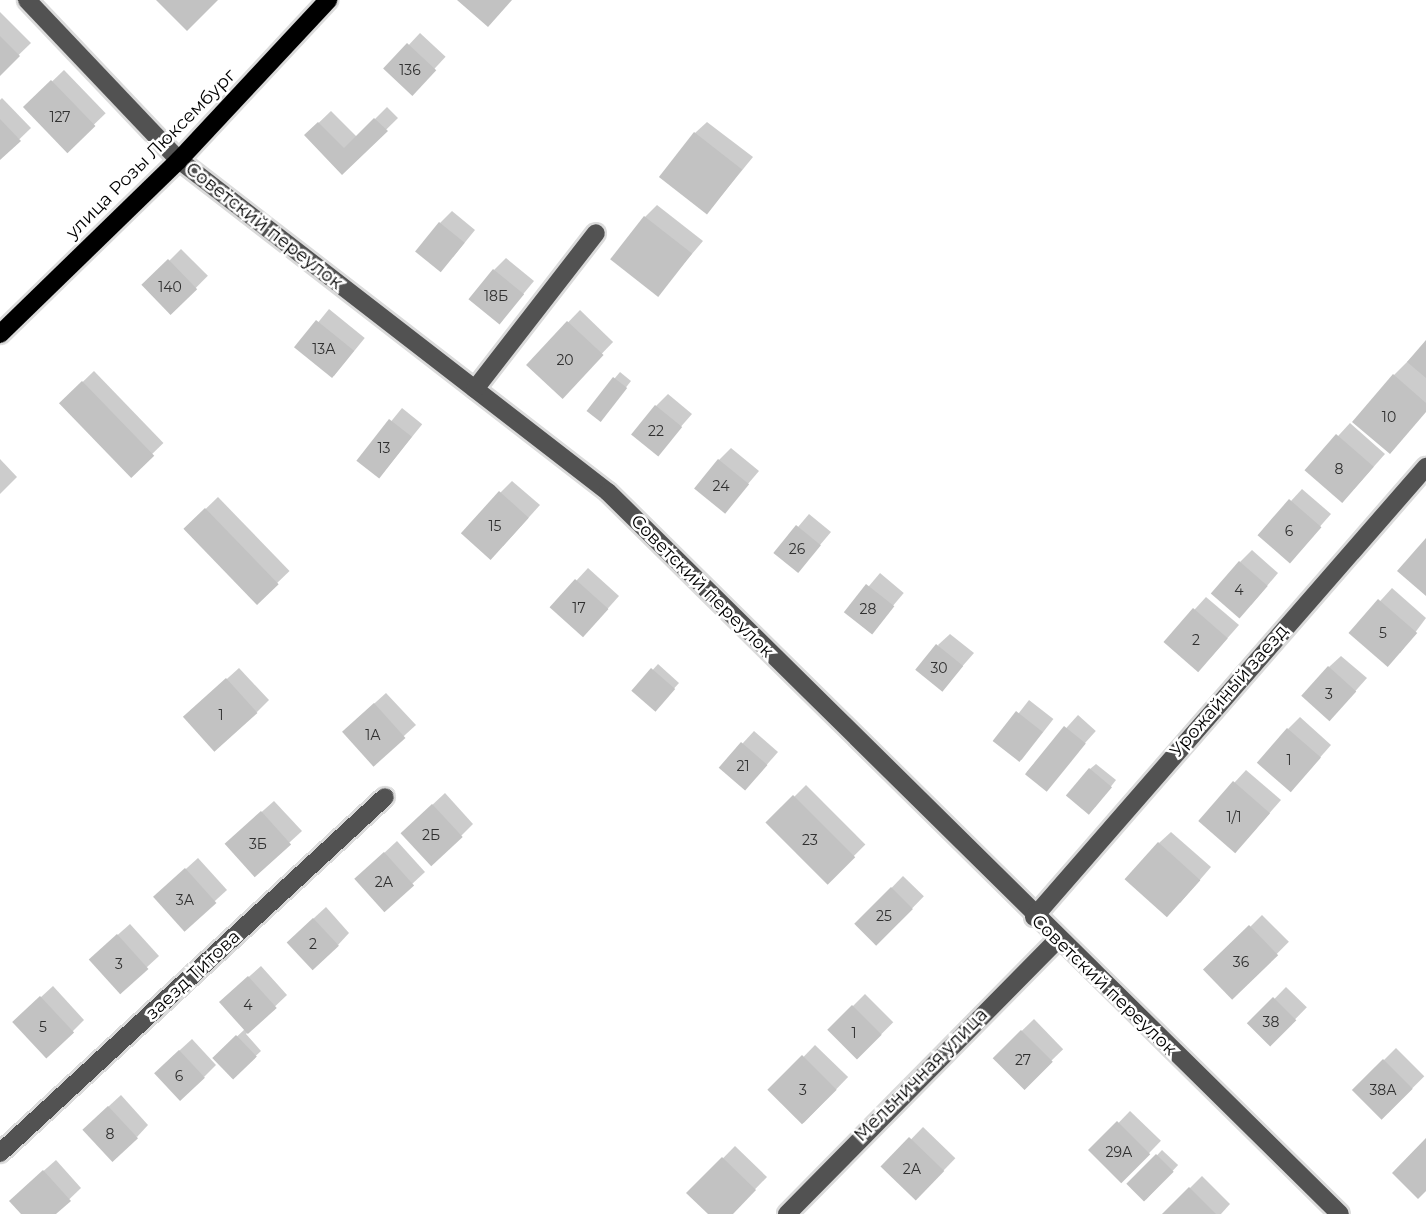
<!DOCTYPE html>
<meta charset="utf-8">
<style>
body{margin:0}
#map{position:relative;width:1426px;height:1214px;overflow:hidden;background:#fff;font-family:Montserrat,sans-serif}
div>[style]{position:absolute}
.shadow>*{inset:0;background:#0003;transform-origin:0 0}
.building>*{inset:0;background:#c2c2c2;transform-origin:0 0}
.roads{filter:drop-shadow(2px 0 #dbdbdb) drop-shadow(-2px 0 #dbdbdb) drop-shadow(0 2px #dbdbdb) drop-shadow(0 -2px #dbdbdb)}
.minor>*{height:18px;margin:-9px;padding:0 9px;transform-origin:9px;border-radius:9px;background:#525252}
.major>*{height:18px;margin:-9px;padding:0 9px;transform-origin:9px;border-radius:9px;background:#000}
span{translate:-50% -50%;white-space:nowrap;text-align:center;line-height:1.15;-webkit-text-stroke:5px #fff;paint-order:stroke}
.number-label{font-size:14px;color:#303030}
.number-label span{-webkit-text-stroke-width:0}
.street-label{font-size:18px;color:#000}
</style>
<div id="map">
<div class="shadow">
<div style="clip-path:polygon(0 12px,31px 43px,0 73px)"></div>
<div style="left:420px;top:33px;width:35px;height:50px;rotate:43deg"></div>
<div style="left:64px;top:70px;width:60px;height:54px;rotate:46deg"></div>
<div style="clip-path:polygon(2px 98px,31px 128px,0 158px,0 100px)"></div>
<div style="clip-path:polygon(387px 107px,398px 118px,342px 173px,306px 135px,331px 111px,357px 137px)"></div>
<div style="clip-path:polygon(707px 122px,753px 157px,708px 212px,695px 133px)"></div>
<div style="clip-path:polygon(657px 205px,703px 241px,658px 294px,645px 217px)"></div>
<div style="clip-path:polygon(452px 211px,475px 230px,453px 257px,440px 223px)"></div>
<div style="left:181px;top:249px;width:38px;height:52px;rotate:45deg"></div>
<div style="clip-path:polygon(506px 258px,534px 281px,510px 310px,494px 270px)"></div>
<div style="left:329px;top:309px;width:46px;height:49px;rotate:39deg"></div>
<div style="left:580px;top:310px;width:46px;height:75px;rotate:44deg"></div>
<div style="clip-path:polygon(1426px 343px,1426px 411px,1355px 421px,1394px 375px)"></div>
<div style="left:94px;top:371px;width:100px;height:46px;rotate:46deg"></div>
<div style="clip-path:polygon(620px 372px,631px 381px,605px 414px,588px 410px)"></div>
<div style="clip-path:polygon(668px 394px,692px 414px,657px 454px,656px 406px)"></div>
<div style="left:402px;top:408px;width:26px;height:67px;rotate:39deg"></div>
<div style="clip-path:polygon(1350px 423px,1385px 454px,1354px 489px,1307px 470px)"></div>
<div style="clip-path:polygon(731px 448px,759px 471px,725px 511px,719px 460px)"></div>
<div style="clip-path:polygon(0 459px,17px 477px,0 494px)"></div>
<div style="clip-path:polygon(512px 481px,540px 505px,503px 546px,500px 493px)"></div>
<div style="clip-path:polygon(1302px 489px,1331px 514px,1301px 548px,1291px 501px)"></div>
<div style="left:218px;top:497px;width:103px;height:45px;rotate:46deg"></div>
<div style="clip-path:polygon(809px 514px,831px 532px,809px 558px,776px 553px)"></div>
<div style="clip-path:polygon(1252px 550px,1278px 573px,1251px 605px,1240px 562px)"></div>
<div style="clip-path:polygon(588px 568px,619px 596px,595px 623px,552px 607px)"></div>
<div style="left:880px;top:573px;width:31px;height:52px;rotate:40deg"></div>
<div style="clip-path:polygon(1392px 588px,1426px 618px,1400px 653px,1352px 632px)"></div>
<div style="clip-path:polygon(1206px 597px,1239px 625px,1210px 658px,1166px 641px)"></div>
<div style="clip-path:polygon(950px 634px,974px 653px,953px 677px,938px 645px)"></div>
<div style="clip-path:polygon(1341px 656px,1367px 678px,1342px 706px,1329px 667px)"></div>
<div style="clip-path:polygon(658px 664px,679px 683px,660px 704px,634px 691px)"></div>
<div style="clip-path:polygon(239px 668px,269px 700px,257px 712px,198px 705px)"></div>
<div style="clip-path:polygon(386px 693px,416px 725px,373px 764px,356px 720px)"></div>
<div style="left:1029px;top:700px;width:31px;height:52px;rotate:38deg"></div>
<div style="left:1078px;top:715px;width:24px;height:77px;rotate:42deg"></div>
<div style="clip-path:polygon(1300px 717px,1331px 745px,1302px 778px,1288px 729px)"></div>
<div style="clip-path:polygon(754px 731px,778px 752px,756px 777px,721px 767px)"></div>
<div style="clip-path:polygon(1096px 764px,1116px 780px,1095px 807px,1090px 769px)"></div>
<div style="clip-path:polygon(1246px 770px,1281px 800px,1247px 839px,1200px 820px)"></div>
<div style="left:806px;top:785px;width:84px;height:54px;rotate:45deg"></div>
<div style="clip-path:polygon(445px 793px,473px 824px,461px 836px,414px 822px)"></div>
<div style="clip-path:polygon(274px 801px,302px 831px,255px 874px,239px 832px)"></div>
<div style="clip-path:polygon(1171px 832px,1211px 867px,1180px 903px,1159px 843px)"></div>
<div style="clip-path:polygon(397px 841px,425px 872px,384px 910px,368px 868px)"></div>
<div style="clip-path:polygon(198px 858px,227px 890px,184px 929px,167px 886px)"></div>
<div style="left:903px;top:876px;width:29px;height:67px;rotate:44deg"></div>
<div style="clip-path:polygon(326px 907px,349px 933px,338px 945px,301px 930px)"></div>
<div style="left:1262px;top:915px;width:38px;height:78px;rotate:45deg"></div>
<div style="clip-path:polygon(130px 924px,159px 956px,121px 991px,104px 947px)"></div>
<div style="clip-path:polygon(261px 966px,287px 995px,246px 1034px,261px 1051px,232px 1078px,214px 1058px,245px 1029px,233px 991px)"></div>
<div style="clip-path:polygon(53px 986px,84px 1020px,72px 1032px,27px 1010px)"></div>
<div style="left:1286px;top:987px;width:29px;height:52px;rotate:44deg"></div>
<div style="left:865px;top:994px;width:40px;height:51px;rotate:45deg"></div>
<div style="left:1034px;top:1019px;width:42px;height:55px;rotate:46deg"></div>
<div style="clip-path:polygon(192px 1039px,216px 1065px,204px 1077px,168px 1061px)"></div>
<div style="left:815px;top:1045px;width:46px;height:64px;rotate:44deg"></div>
<div style="left:1396px;top:1048px;width:40px;height:59px;rotate:45deg"></div>
<div style="clip-path:polygon(121px 1095px,148px 1125px,137px 1137px,96px 1118px)"></div>
<div style="left:1130px;top:1111px;width:43px;height:56px;rotate:44deg"></div>
<div style="left:923px;top:1127px;width:45px;height:57px;rotate:44deg"></div>
<div style="clip-path:polygon(735px 1146px,767px 1177px,731px 1214px,710px 1214px,689px 1193px)"></div>
<div style="left:1162px;top:1150px;width:22px;height:47px;rotate:43deg"></div>
<div style="clip-path:polygon(56px 1160px,81px 1188px,54px 1214px,23px 1214px,23px 1189px)"></div>
<div style="clip-path:polygon(1202px 1176px,1230px 1204px,1221px 1214px,1164px 1214px)"></div>
</div>
<div class="building">
<div style="clip-path:polygon(156px 0,218px 0,187px 31px)"></div>
<div style="clip-path:polygon(457px 0,512px 0,488px 27px)"></div>
<div style="clip-path:polygon(0 36px,20px 56px,0 76px)"></div>
<div style="left:407px;top:43px;width:40px;height:35px;rotate:43deg"></div>
<div style="left:51px;top:80px;width:64px;height:39px;rotate:46deg"></div>
<div style="clip-path:polygon(374px 118px,388px 131px,342px 175px,304px 135px,318px 122px,344px 148px)"></div>
<div style="clip-path:polygon(0 119px,21px 141px,0 160px)"></div>
<div style="left:694px;top:132px;width:61px;height:57px;rotate:38deg"></div>
<div style="left:644px;top:216px;width:61px;height:55px;rotate:38deg"></div>
<div style="left:439px;top:222px;width:33px;height:38px;rotate:39deg"></div>
<div style="left:168px;top:259px;width:42px;height:37px;rotate:46deg"></div>
<div style="left:493px;top:269px;width:40px;height:39px;rotate:39deg"></div>
<div style="left:316px;top:320px;width:49px;height:35px;rotate:39deg"></div>
<div style="left:567px;top:321px;width:50px;height:60px;rotate:43deg"></div>
<div style="clip-path:polygon(1426px 340px,1426px 378px,1407px 362px)"></div>
<div style="clip-path:polygon(1393px 374px,1426px 403px,1426px 412px,1390px 454px,1352px 422px)"></div>
<div style="left:613px;top:377px;width:18px;height:43px;rotate:38deg"></div>
<div style="left:82px;top:381px;width:104px;height:32px;rotate:46deg"></div>
<div style="left:655px;top:405px;width:35px;height:38px;rotate:39deg"></div>
<div style="left:389px;top:419px;width:29px;height:53px;rotate:38deg"></div>
<div style="left:1336px;top:434px;width:50px;height:48px;rotate:41deg"></div>
<div style="left:718px;top:459px;width:40px;height:38px;rotate:39deg"></div>
<div style="left:499px;top:491px;width:40px;height:57px;rotate:42deg"></div>
<div style="left:1289px;top:499px;width:43px;height:48px;rotate:41deg"></div>
<div style="left:205px;top:508px;width:106px;height:30px;rotate:46deg"></div>
<div style="left:796px;top:525px;width:32px;height:36px;rotate:39deg"></div>
<div style="clip-path:polygon(1426px 538px,1426px 596px,1397px 571px)"></div>
<div style="left:1239px;top:561px;width:38px;height:43px;rotate:41deg"></div>
<div style="left:575px;top:579px;width:45px;height:38px;rotate:42deg"></div>
<div style="left:866px;top:584px;width:36px;height:36px;rotate:38deg"></div>
<div style="left:1378px;top:599px;width:52px;height:45px;rotate:41deg"></div>
<div style="left:1193px;top:608px;width:46px;height:45px;rotate:41deg"></div>
<div style="left:936px;top:644px;width:35px;height:33px;rotate:39deg"></div>
<div style="left:1328px;top:666px;width:38px;height:40px;rotate:42deg"></div>
<div style="left:651px;top:668px;width:32px;height:30px;rotate:41deg"></div>
<div style="left:226px;top:678px;width:47px;height:58px;rotate:48deg"></div>
<div style="left:374px;top:703px;width:47px;height:43px;rotate:48deg"></div>
<div style="left:1016px;top:711px;width:34px;height:38px;rotate:38deg"></div>
<div style="left:1064px;top:726px;width:28px;height:62px;rotate:39deg"></div>
<div style="left:1287px;top:728px;width:45px;height:46px;rotate:41deg"></div>
<div style="left:741px;top:742px;width:35px;height:34px;rotate:41deg"></div>
<div style="left:1089px;top:768px;width:30px;height:36px;rotate:40deg"></div>
<div style="left:1233px;top:781px;width:49px;height:53px;rotate:41deg"></div>
<div style="left:793px;top:795px;width:88px;height:39px;rotate:45deg"></div>
<div style="left:432px;top:804px;width:45px;height:43px;rotate:47deg"></div>
<div style="left:261px;top:811px;width:45px;height:49px;rotate:48deg"></div>
<div style="left:1158px;top:842px;width:57px;height:50px;rotate:42deg"></div>
<div style="left:384px;top:852px;width:45px;height:40px;rotate:48deg"></div>
<div style="left:185px;top:868px;width:47px;height:43px;rotate:48deg"></div>
<div style="left:891px;top:887px;width:31px;height:52px;rotate:45deg"></div>
<div style="left:313px;top:918px;width:38px;height:36px;rotate:47deg"></div>
<div style="left:1249px;top:925px;width:42px;height:64px;rotate:46deg"></div>
<div style="left:117px;top:934px;width:47px;height:38px;rotate:48deg"></div>
<div style="left:248px;top:976px;width:43px;height:39px;rotate:48deg"></div>
<div style="left:40px;top:996px;width:50px;height:38px;rotate:47deg"></div>
<div style="left:1273px;top:997px;width:33px;height:37px;rotate:45deg"></div>
<div style="left:852px;top:1005px;width:42px;height:35px;rotate:45deg"></div>
<div style="left:1021px;top:1030px;width:45px;height:40px;rotate:45deg"></div>
<div style="left:236px;top:1035px;width:30px;height:33px;rotate:46deg"></div>
<div style="left:179px;top:1050px;width:38px;height:34px;rotate:47deg"></div>
<div style="left:802px;top:1055px;width:49px;height:49px;rotate:45deg"></div>
<div style="left:1383px;top:1059px;width:42px;height:44px;rotate:45deg"></div>
<div style="left:108px;top:1106px;width:44px;height:35px;rotate:47deg"></div>
<div style="left:1117px;top:1121px;width:47px;height:41px;rotate:45deg"></div>
<div style="left:909px;top:1137px;width:49px;height:41px;rotate:44deg"></div>
<div style="clip-path:polygon(1426px 1138px,1426px 1191px,1418px 1199px,1392px 1173px)"></div>
<div style="left:1156px;top:1154px;width:25px;height:42px;rotate:45deg"></div>
<div style="clip-path:polygon(722px 1157px,756px 1190px,733px 1214px,708px 1214px,686px 1193px)"></div>
<div style="clip-path:polygon(43px 1170px,71px 1201px,56px 1214px,21px 1214px,9px 1201px)"></div>
<div style="clip-path:polygon(1189px 1187px,1216px 1214px,1162px 1214px)"></div>
</div>
<div class="roads">
<div class="minor">
<div style="left:27px;top:0;width:221px;rotate:46.5deg"></div>
<div style="left:179px;top:160px;width:542px;rotate:37.74deg"></div>
<div style="left:608px;top:492px;width:1028px;rotate:44.61deg"></div>
<div style="left:475px;top:389px;width:197px;rotate:-52.2deg"></div>
<div style="left:1034px;top:917px;width:597px;rotate:-48.94deg"></div>
<div style="left:0;top:1153px;width:524px;rotate:-42.76deg"></div>
<div style="left:787px;top:1214px;width:385px;rotate:-45.4deg"></div>
</div>
<div class="major">
<div style="left:0;top:334px;width:250px;rotate:-44.2deg"></div>
<div style="left:179px;top:160px;width:219px;rotate:-47deg"></div>
</div>
</div>
<div class="number-label">
<span style="left:410px;top:70px">136</span>
<span style="left:60px;top:117px">127</span>
<span style="left:170px;top:287px">140</span>
<span style="left:496px;top:296px">18Б</span>
<span style="left:324px;top:349px">13А</span>
<span style="left:565px;top:360px">20</span>
<span style="left:1389px;top:417px">10</span>
<span style="left:656px;top:431px">22</span>
<span style="left:384px;top:448px">13</span>
<span style="left:1339px;top:469px">8</span>
<span style="left:721px;top:486px">24</span>
<span style="left:495px;top:526px">15</span>
<span style="left:1289px;top:531px">6</span>
<span style="left:797px;top:549px">26</span>
<span style="left:1239px;top:590px">4</span>
<span style="left:579px;top:608px">17</span>
<span style="left:868px;top:609px">28</span>
<span style="left:1383px;top:633px">5</span>
<span style="left:1196px;top:640px">2</span>
<span style="left:939px;top:668px">30</span>
<span style="left:1329px;top:694px">3</span>
<span style="left:221px;top:715px">1</span>
<span style="left:373px;top:735px">1А</span>
<span style="left:1289px;top:760px">1</span>
<span style="left:743px;top:766px">21</span>
<span style="left:1234px;top:817px">1/1</span>
<span style="left:431px;top:835px">2Б</span>
<span style="left:810px;top:840px">23</span>
<span style="left:258px;top:844px">3Б</span>
<span style="left:384px;top:882px">2А</span>
<span style="left:185px;top:900px">3А</span>
<span style="left:884px;top:916px">25</span>
<span style="left:313px;top:944px">2</span>
<span style="left:1241px;top:962px">36</span>
<span style="left:119px;top:964px">3</span>
<span style="left:248px;top:1005px">4</span>
<span style="left:1271px;top:1022px">38</span>
<span style="left:43px;top:1027px">5</span>
<span style="left:854px;top:1033px">1</span>
<span style="left:1023px;top:1060px">27</span>
<span style="left:179px;top:1076px">6</span>
<span style="left:803px;top:1090px">3</span>
<span style="left:1383px;top:1090px">38А</span>
<span style="left:110px;top:1134px">8</span>
<span style="left:1119px;top:1152px">29А</span>
<span style="left:912px;top:1169px">2А</span>
</div>
<div class="street-label">
<span style="left:151px;top:154px;rotate:-45deg">улица Розы Люксембург</span>
<span style="left:264px;top:226px;rotate:38deg">Советский переулок</span>
<span style="left:702px;top:586px;rotate:45deg">Советский переулок</span>
<span style="left:1229px;top:691px;rotate:-49deg">Урожайный заезд</span>
<span style="left:193px;top:975px;rotate:-43deg">заезд Титова</span>
<span style="left:1104px;top:985px;rotate:44deg">Советский переулок</span>
<span style="left:921px;top:1075px;rotate:-45deg">Мельничная улица</span>
</div>
</div>
